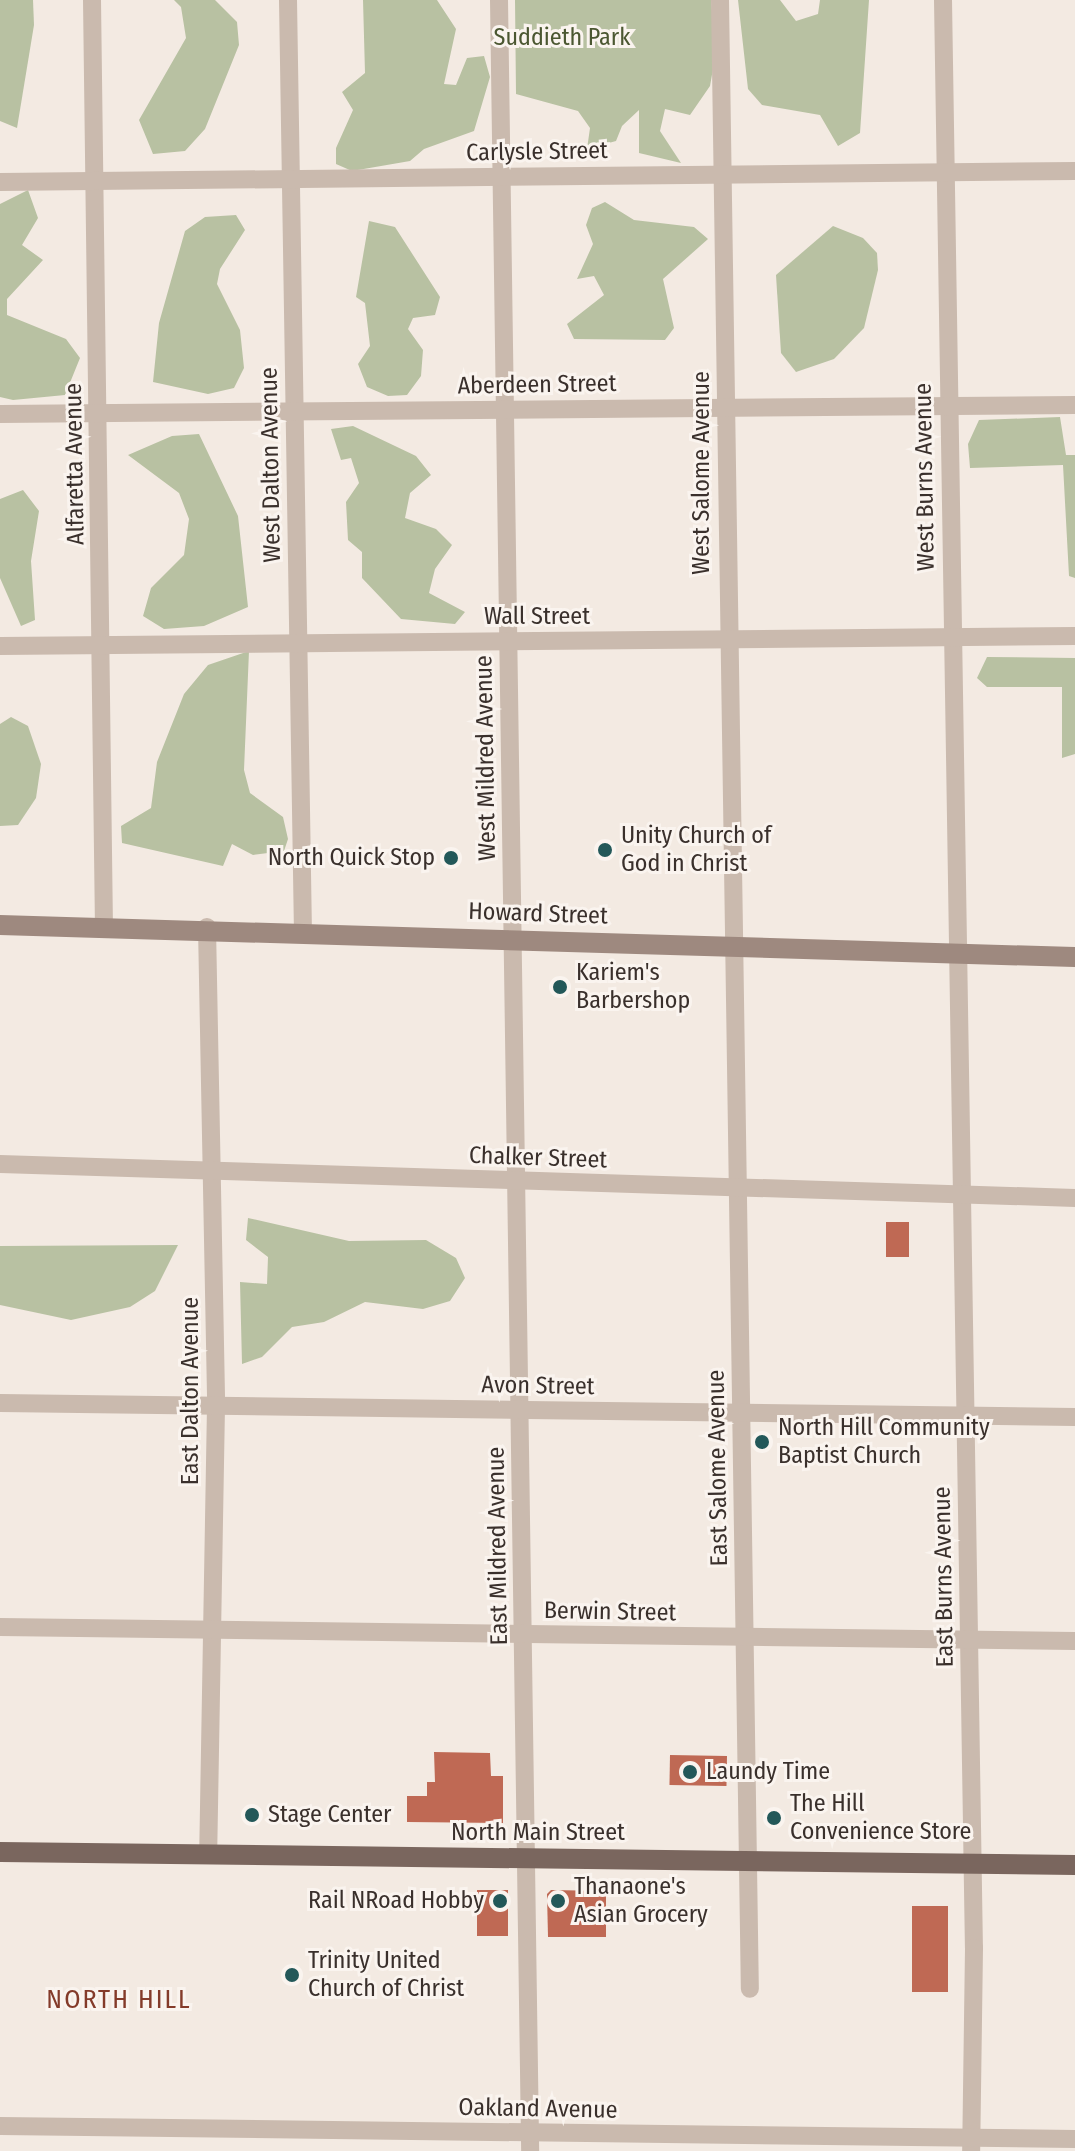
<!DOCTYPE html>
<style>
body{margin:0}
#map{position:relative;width:1075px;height:2151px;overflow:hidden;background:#f3eae2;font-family:"Fira Sans Condensed",sans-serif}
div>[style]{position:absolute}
.green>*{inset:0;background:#b8c1a2}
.building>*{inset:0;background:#bf6954;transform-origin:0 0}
.street>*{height:18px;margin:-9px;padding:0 9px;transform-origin:9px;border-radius:9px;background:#cabaae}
.secondary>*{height:20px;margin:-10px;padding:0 10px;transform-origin:10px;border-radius:10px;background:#9e897f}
.primary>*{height:20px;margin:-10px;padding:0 10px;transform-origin:10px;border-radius:10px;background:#7a665e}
.dots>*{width:22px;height:22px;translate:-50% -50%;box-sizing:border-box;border:4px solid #faf4ef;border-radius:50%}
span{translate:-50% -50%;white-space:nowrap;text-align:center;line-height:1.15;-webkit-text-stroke:6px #faf4ef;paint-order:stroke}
.park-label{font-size:24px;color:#4b5731}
.street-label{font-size:24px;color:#3a302c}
.poi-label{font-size:24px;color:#3a302c}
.left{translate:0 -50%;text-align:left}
.right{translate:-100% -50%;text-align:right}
.neighbourhood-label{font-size:26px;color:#843b2a;letter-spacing:2px}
</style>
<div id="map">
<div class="green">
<div style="clip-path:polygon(0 0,33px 0,34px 25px,17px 128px,0 121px)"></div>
<div style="clip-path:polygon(174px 0,215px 0,237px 22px,239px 45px,205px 129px,185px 151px,153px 154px,139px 120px,186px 38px,181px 7px)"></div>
<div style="clip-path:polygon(363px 0,437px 0,456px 29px,444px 84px,456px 85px,467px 58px,484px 56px,490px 77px,474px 131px,424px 149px,410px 161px,352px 171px,336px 164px,336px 148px,353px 110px,342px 92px,365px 73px)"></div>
<div style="clip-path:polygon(515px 0,711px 0,716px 52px,710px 86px,690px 115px,665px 109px,660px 131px,681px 163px,639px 153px,639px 110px,622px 126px,616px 141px,587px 149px,590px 128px,578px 111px,516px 94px)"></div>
<div style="clip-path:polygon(738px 0,780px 0,796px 21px,818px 14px,820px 0,869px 0,860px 133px,838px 146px,820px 115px,762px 105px,748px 89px)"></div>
<div style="clip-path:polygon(28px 190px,38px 218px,22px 245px,43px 260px,7px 299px,7px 315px,66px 339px,80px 358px,65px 395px,13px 400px,0 397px,0 204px)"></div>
<div style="clip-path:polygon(605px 202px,634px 220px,694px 227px,708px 239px,663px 279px,674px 328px,665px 340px,574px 339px,567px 324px,604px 295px,594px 276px,577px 279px,593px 244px,586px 225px,592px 208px)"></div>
<div style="clip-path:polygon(236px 215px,245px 230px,220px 269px,217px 284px,240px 330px,244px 368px,234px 388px,208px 394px,153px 382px,159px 323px,185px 231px,205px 217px)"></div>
<div style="clip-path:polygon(369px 221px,395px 227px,440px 297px,435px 315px,413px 318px,408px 329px,423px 350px,421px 376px,407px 395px,388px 396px,367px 387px,358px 364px,370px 346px,365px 303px,356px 297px)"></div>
<div style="clip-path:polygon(833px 226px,863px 238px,877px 253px,878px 270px,864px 328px,834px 359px,796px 372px,781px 353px,776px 275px)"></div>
<div style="clip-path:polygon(1060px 417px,1066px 455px,1075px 455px,1075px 578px,1069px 576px,1063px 465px,970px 468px,968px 444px,979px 420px)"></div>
<div style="clip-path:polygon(353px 426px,416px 456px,431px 475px,410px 493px,405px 518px,436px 529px,452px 545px,435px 569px,429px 593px,465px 612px,455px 624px,401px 619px,362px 578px,362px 552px,348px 540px,346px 502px,359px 483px,351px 458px,341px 460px,331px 429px)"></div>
<div style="clip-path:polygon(199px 434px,238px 516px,248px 607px,204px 626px,164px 629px,143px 616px,151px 588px,184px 555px,189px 519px,179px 493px,128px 455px,172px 436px)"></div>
<div style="clip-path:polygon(23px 490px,39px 511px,31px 561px,35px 620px,21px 626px,0 578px,0 499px)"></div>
<div style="clip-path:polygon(249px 651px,244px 770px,250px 793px,283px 817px,288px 839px,284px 851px,253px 855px,232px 844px,223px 866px,122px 843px,121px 826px,151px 808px,157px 762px,184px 694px,208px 665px)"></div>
<div style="clip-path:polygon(987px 657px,1075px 658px,1075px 754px,1062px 758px,1062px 687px,987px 687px,977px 678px)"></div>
<div style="clip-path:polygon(11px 717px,28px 726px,41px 764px,36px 798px,18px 825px,0 826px,0 724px)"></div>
<div style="clip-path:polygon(248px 1218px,349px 1241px,426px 1240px,456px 1258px,465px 1278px,450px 1301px,423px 1309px,365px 1302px,324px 1322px,292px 1327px,262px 1357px,242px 1364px,240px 1282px,267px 1284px,268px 1257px,246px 1240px)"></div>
<div style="clip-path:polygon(178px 1245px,155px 1291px,130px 1307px,71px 1320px,0 1305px,0 1246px)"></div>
</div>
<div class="building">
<div style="left:886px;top:1222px;width:23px;height:35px"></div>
<div style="clip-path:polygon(434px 1752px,490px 1753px,491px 1776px,503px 1776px,503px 1823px,407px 1822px,407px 1796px,427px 1796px,427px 1782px,435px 1782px)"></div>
<div style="left:670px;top:1755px;width:57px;height:30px;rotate:1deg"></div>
<div style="left:477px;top:1890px;width:31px;height:46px"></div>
<div style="clip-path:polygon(551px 1890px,606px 1891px,606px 1937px,548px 1937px,547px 1894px)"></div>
<div style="left:912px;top:1906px;width:36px;height:86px"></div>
</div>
<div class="street">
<div style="left:92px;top:0;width:928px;rotate:89.26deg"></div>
<div style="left:288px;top:0;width:930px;rotate:89.08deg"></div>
<div style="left:499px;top:0;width:2151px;rotate:89.17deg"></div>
<div style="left:720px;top:0;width:1989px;rotate:89.14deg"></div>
<div style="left:943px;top:0;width:1948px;rotate:89.09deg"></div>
<div style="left:974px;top:1948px;width:203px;rotate:90.8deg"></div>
<div style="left:0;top:182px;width:1075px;rotate:-0.59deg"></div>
<div style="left:0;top:414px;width:1075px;rotate:-0.48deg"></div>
<div style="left:0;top:646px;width:1075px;rotate:-0.53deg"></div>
<div style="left:207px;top:927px;width:479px;rotate:88.9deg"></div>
<div style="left:216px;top:1406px;width:449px;rotate:91deg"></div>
<div style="left:0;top:1164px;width:1076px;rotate:1.81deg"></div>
<div style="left:0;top:1403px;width:1075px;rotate:0.75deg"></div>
<div style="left:0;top:1627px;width:1075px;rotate:0.75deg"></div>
<div style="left:0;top:2126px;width:1075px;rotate:0.69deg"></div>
</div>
<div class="secondary">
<div style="left:0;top:925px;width:1075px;rotate:1.71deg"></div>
</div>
<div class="primary">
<div style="left:0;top:1852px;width:1075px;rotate:0.69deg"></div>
</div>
<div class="dots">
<div style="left:605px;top:850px;background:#235859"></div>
<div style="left:451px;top:858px;background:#235859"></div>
<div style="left:560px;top:987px;background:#235859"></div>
<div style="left:762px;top:1442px;background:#235859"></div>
<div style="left:690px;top:1772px;background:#235859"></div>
<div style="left:252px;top:1815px;background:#235859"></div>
<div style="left:774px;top:1818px;background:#235859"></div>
<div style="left:500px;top:1901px;background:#235859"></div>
<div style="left:558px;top:1901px;background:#235859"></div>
<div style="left:292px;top:1975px;background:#235859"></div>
</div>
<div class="park-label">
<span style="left:562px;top:38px">Suddieth Park</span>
</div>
<div class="street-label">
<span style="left:537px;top:152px;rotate:-1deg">Carlysle Street</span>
<span style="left:537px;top:385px;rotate:-1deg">Aberdeen Street</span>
<span style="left:75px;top:464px;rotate:-91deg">Alfaretta Avenue</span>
<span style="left:271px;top:465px;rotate:-91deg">West Dalton Avenue</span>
<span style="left:702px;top:473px;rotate:-90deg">West Salome Avenue</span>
<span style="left:925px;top:477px;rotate:-91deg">West Burns Avenue</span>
<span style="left:537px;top:617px">Wall Street</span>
<span style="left:486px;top:758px;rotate:-91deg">West Mildred Avenue</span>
<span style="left:538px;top:914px;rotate:2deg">Howard Street</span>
<span style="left:538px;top:1158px;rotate:2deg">Chalker Street</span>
<span style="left:538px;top:1386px;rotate:1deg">Avon Street</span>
<span style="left:191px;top:1391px;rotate:-90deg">East Dalton Avenue</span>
<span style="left:718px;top:1468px;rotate:-91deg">East Salome Avenue</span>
<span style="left:498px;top:1546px;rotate:-91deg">East Mildred Avenue</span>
<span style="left:944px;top:1577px;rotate:-91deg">East Burns Avenue</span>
<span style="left:610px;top:1612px;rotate:1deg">Berwin Street</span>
<span style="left:538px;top:1833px">North Main Street</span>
<span style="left:538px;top:2109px;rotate:1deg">Oakland Avenue</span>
</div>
<div class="poi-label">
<span class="left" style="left:621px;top:850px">Unity Church of<br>God in Christ</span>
<span class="right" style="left:435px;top:858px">North Quick Stop</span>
<span class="left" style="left:576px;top:987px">Kariem's<br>Barbershop</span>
<span class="left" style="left:778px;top:1442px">North Hill Community<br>Baptist Church</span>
<span class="left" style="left:706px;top:1772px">Laundy Time</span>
<span class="left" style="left:790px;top:1818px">The Hill<br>Convenience Store</span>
<span class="left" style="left:268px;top:1815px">Stage Center</span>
<span class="left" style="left:574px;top:1901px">Thanaone's<br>Asian Grocery</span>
<span class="right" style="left:484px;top:1901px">Rail NRoad Hobby</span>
<span class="left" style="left:308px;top:1975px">Trinity United<br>Church of Christ</span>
</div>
<div class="neighbourhood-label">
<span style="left:119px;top:2000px">NORTH HILL</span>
</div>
</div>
